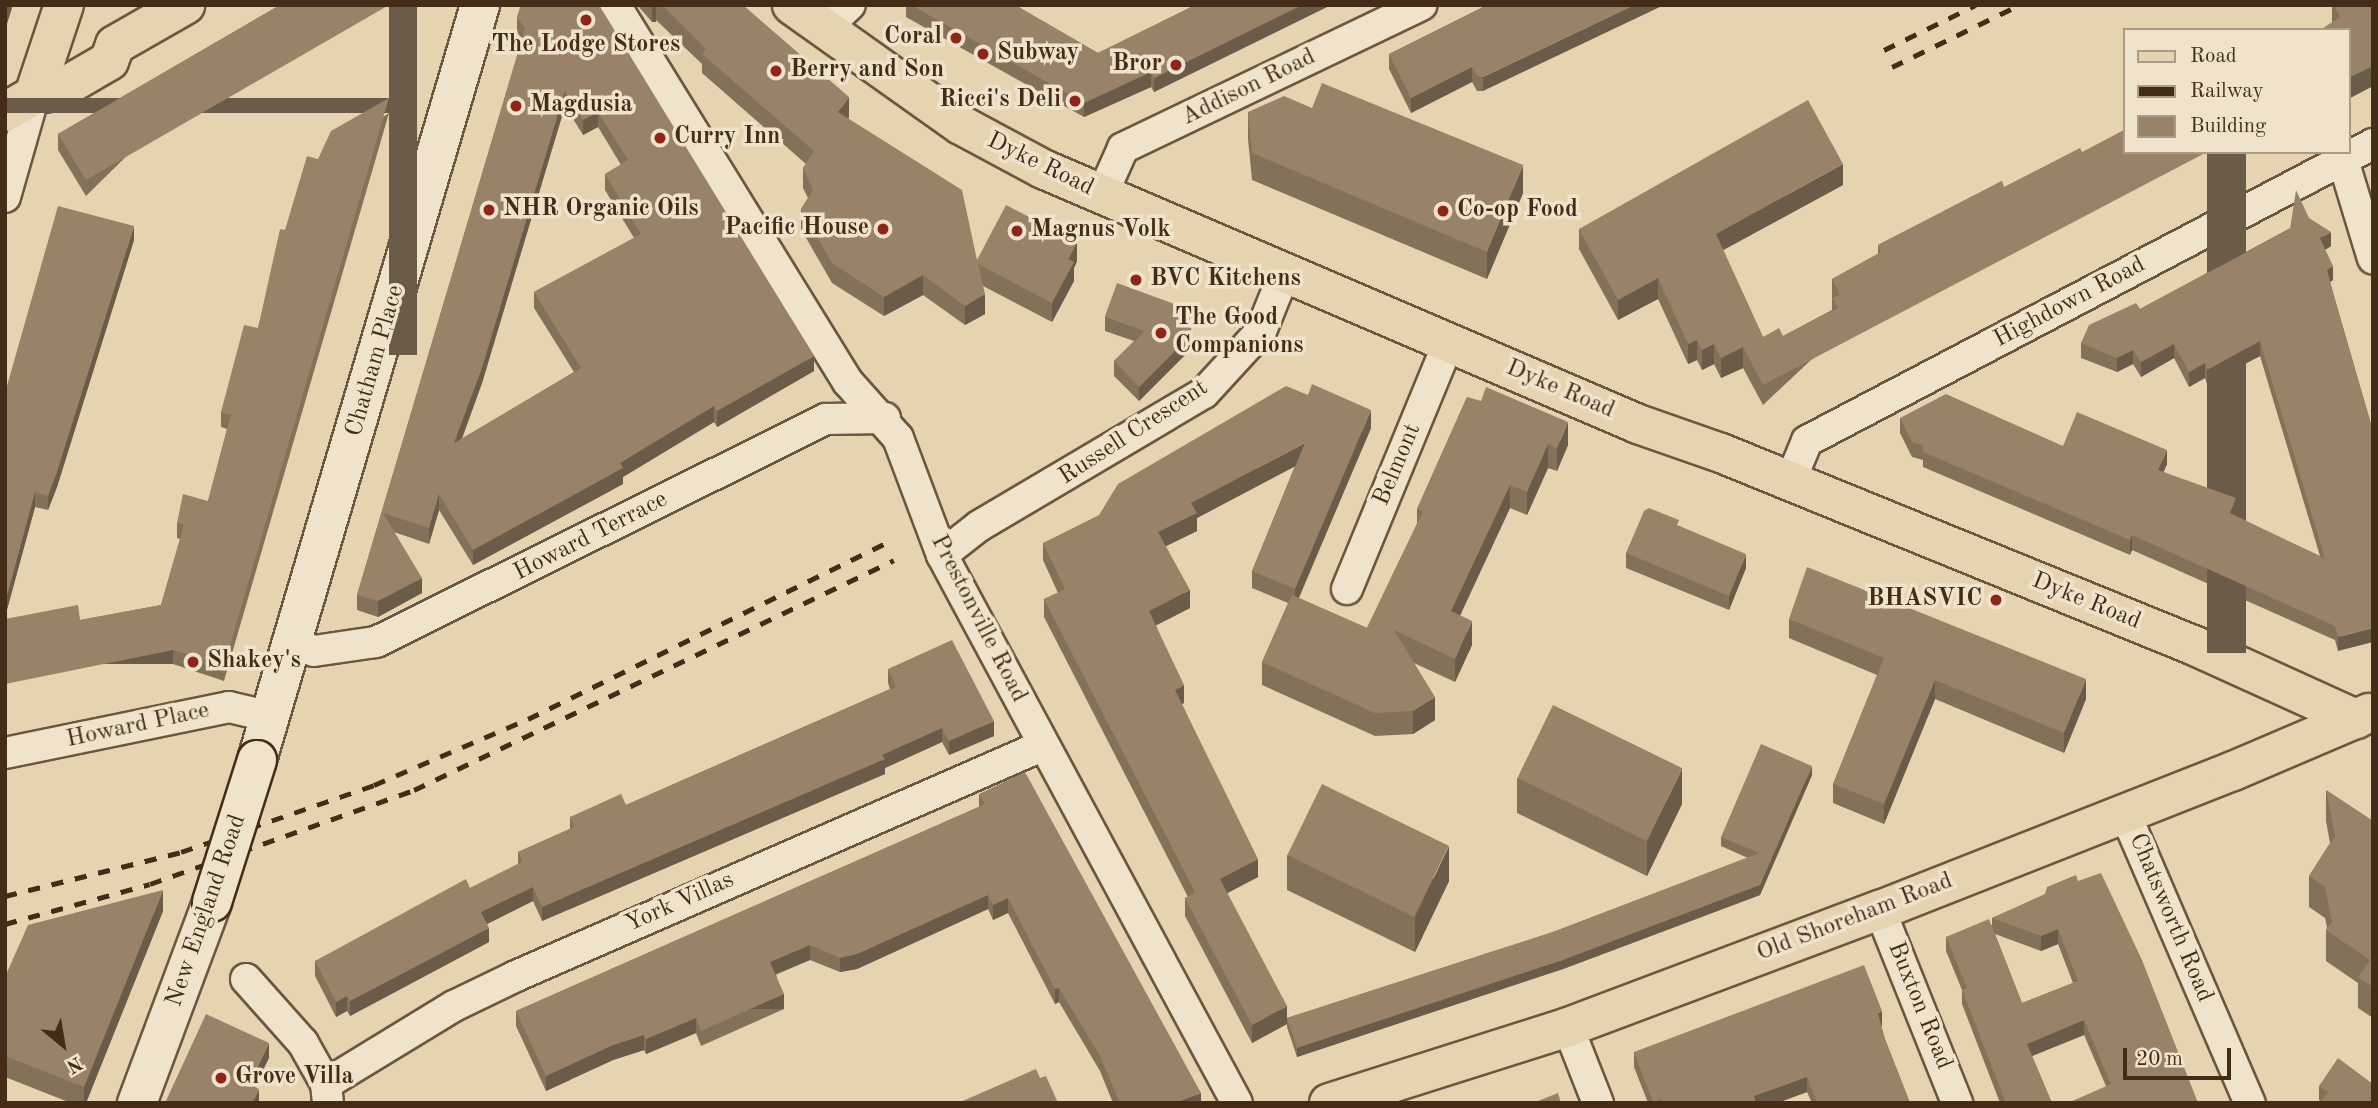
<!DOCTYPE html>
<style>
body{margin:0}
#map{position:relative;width:2378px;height:1108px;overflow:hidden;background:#e6d4b0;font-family:"Old Standard TT",serif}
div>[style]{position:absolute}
.roads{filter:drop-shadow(2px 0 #6d563f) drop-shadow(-2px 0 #6d563f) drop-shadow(0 2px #6d563f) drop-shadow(0 -2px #6d563f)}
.minor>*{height:30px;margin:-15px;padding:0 15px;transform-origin:15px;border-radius:15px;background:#efe3cc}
.secondary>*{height:38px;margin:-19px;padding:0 19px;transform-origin:19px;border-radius:19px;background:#efe3cc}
.primary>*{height:38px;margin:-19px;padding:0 19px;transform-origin:19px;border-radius:19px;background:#e6d4b0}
.rail>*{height:5px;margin-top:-2.5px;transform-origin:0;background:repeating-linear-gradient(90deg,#452c19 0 12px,transparent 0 24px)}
.bridges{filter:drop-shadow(2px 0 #452c19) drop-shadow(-2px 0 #452c19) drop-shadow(0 2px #452c19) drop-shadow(0 -2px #452c19)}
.secondary-bridge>*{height:38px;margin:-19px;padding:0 19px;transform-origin:19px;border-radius:19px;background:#efe3cc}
.wall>*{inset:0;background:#847159}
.shaded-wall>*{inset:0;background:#6b5c49;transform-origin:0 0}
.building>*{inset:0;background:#998368;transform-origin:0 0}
.dots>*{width:19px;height:19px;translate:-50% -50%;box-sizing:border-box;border:4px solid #efe3cc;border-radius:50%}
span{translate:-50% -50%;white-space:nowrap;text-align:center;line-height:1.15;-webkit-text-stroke:7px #efe3cc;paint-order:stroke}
.poi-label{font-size:24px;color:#452c19;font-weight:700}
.right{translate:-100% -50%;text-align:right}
.left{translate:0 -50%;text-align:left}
.street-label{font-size:24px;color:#452c19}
.frame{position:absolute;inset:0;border:7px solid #452c19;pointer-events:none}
.legend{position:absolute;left:2123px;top:28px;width:228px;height:126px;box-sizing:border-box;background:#efe3cc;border:2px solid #ab9a84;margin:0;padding:9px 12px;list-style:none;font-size:21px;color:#452c19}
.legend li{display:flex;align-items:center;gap:14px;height:35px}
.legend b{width:35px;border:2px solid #ab9a84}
.north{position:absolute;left:28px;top:1010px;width:70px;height:70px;-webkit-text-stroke:5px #efe3cc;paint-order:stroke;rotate:150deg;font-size:19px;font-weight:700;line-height:28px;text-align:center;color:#452c19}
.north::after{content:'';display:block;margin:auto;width:24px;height:32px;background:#452c19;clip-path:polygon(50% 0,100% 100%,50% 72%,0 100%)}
.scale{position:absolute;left:2123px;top:1048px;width:108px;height:32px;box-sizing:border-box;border:4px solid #452c19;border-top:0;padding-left:9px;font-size:21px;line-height:24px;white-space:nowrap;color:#452c19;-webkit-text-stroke:5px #efe3cc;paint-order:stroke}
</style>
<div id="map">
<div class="roads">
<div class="minor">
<div style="left:615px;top:5px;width:443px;rotate:58.3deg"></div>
<div style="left:848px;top:382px;width:75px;rotate:48.2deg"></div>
<div style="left:898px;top:438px;width:125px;rotate:69.4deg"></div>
<div style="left:942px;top:555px;width:622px;rotate:61.71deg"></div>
<div style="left:825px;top:28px;width:34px;rotate:-43deg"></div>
<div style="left:2343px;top:160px;width:103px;rotate:73.1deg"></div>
<div style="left:1102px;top:195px;width:51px;rotate:-65.9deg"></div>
<div style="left:1123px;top:148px;width:331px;rotate:-25.6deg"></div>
<div style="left:5px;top:197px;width:106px;rotate:-74.1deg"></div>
<div style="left:1790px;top:482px;width:44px;rotate:-67.5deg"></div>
<div style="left:1807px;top:441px;width:639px;rotate:-27.69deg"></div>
<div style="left:942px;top:555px;width:47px;rotate:-38.1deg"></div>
<div style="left:979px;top:526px;width:261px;rotate:-30.6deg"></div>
<div style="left:1204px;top:393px;width:84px;rotate:-47.4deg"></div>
<div style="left:1261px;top:331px;width:64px;rotate:-67.9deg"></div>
<div style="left:1347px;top:589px;width:267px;rotate:-67.6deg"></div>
<div style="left:295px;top:644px;width:20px;rotate:20deg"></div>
<div style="left:314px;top:651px;width:63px;rotate:-8.3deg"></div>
<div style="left:376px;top:642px;width:502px;rotate:-26.36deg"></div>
<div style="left:826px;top:419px;width:59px;rotate:-1deg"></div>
<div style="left:5px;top:753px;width:229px;rotate:-11.6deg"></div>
<div style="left:229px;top:707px;width:43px;rotate:13.4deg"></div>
<div style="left:2124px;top:811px;width:318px;rotate:66.7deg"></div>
<div style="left:1880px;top:910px;width:208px;rotate:68.2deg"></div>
<div style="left:246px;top:979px;width:86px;rotate:48.3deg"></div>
<div style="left:303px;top:1043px;width:47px;rotate:60.7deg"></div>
<div style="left:326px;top:1084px;width:18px;rotate:84deg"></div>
<div style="left:1568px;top:1027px;width:82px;rotate:68.5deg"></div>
<div style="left:326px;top:1084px;width:150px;rotate:-31.4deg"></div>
<div style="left:454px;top:1006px;width:69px;rotate:-25.8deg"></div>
<div style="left:516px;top:976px;width:576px;rotate:-23.63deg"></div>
</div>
<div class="secondary">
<div style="left:257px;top:760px;width:787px;rotate:-73.54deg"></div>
<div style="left:137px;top:1103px;width:215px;rotate:-69.5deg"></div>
</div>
<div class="primary">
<div style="left:792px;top:5px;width:207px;rotate:35.4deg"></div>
<div style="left:961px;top:125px;width:93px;rotate:28.2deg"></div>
<div style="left:1043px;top:169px;width:647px;rotate:23.2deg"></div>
<div style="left:1638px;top:424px;width:88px;rotate:19.3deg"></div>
<div style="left:1721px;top:453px;width:512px;rotate:22.15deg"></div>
<div style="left:2195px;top:646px;width:177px;rotate:24.4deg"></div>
<div style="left:34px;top:95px;width:95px;rotate:-71.6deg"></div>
<div style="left:5px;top:112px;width:34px;rotate:-30deg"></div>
<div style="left:34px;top:95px;width:25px;rotate:-11deg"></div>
<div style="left:59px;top:90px;width:58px;rotate:-30.1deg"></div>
<div style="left:109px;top:61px;width:17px;rotate:-69deg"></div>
<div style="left:115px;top:45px;width:81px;rotate:-29.7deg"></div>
<div style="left:1329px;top:1103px;width:251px;rotate:-17.6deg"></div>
<div style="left:1568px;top:1027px;width:333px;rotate:-20.6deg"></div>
<div style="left:1880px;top:910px;width:379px;rotate:-21.5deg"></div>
<div style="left:2233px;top:771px;width:148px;rotate:-23.1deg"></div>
</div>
</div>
<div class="rail">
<div style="left:1884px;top:50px;width:102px;rotate:-26.1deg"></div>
<div style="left:1892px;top:67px;width:141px;rotate:-26deg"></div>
<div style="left:5px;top:896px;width:181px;rotate:-14deg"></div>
<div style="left:181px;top:852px;width:204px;rotate:-19.1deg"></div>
<div style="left:374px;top:785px;width:168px;rotate:-23.2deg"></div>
<div style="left:528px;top:719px;width:400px;rotate:-26.2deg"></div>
<div style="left:5px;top:924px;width:150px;rotate:-15.4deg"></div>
<div style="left:150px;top:884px;width:280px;rotate:-19.6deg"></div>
<div style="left:414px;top:790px;width:532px;rotate:-25.6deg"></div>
</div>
<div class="bridges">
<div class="secondary-bridge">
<div style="left:212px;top:902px;width:149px;rotate:-72.4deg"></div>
</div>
</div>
<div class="wall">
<div style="clip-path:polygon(280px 5px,86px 196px,58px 150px,58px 134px)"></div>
<div style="clip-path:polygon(evenodd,521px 5px,814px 371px,717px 427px,714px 422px,623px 477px,623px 484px,473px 565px,439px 510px,429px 544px,394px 532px,422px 593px,378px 617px,357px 610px,357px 595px,522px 39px,517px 32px,517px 17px,521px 5px,565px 106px,583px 135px,598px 127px,621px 165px,605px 174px,605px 190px,634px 238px,534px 292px,534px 308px,574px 372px,462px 439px,482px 383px,565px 106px)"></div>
<div style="clip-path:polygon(637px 5px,743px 5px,849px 117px,848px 118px,977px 260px,1077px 261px,1074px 268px,1074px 281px,1052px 322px,983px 286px,985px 314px,965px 325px,923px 295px,884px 316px,832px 283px,801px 229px,801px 209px,808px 198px,803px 188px,803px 168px,806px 164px,702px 73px,702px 64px,656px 20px,652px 22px)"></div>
<div style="clip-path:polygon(906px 5px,1015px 5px,1098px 53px,1191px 7px,1191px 5px,1331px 5px,1154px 92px,1151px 87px,1084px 117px,906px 17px)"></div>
<div style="clip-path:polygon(1487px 5px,1483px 91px,1477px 91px,1472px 82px,1411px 113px,1389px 69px,1389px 54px)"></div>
<div style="clip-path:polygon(2332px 5px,2373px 5px,2373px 86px,2348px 99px,2348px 30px,2332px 22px)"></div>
<div style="clip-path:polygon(1248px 112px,1523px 193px,1487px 279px,1252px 180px,1248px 139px)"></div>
<div style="clip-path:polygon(389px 113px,224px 681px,173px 664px,80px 620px,161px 605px,180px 539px,177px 538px,177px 523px,208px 501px,227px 429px,221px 427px,221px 412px,258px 328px,285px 230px,318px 159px)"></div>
<div style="clip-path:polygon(2002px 181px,1763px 405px,1743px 368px,1721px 378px,1714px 364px,1702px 370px,1697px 360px,1688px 364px,1658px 299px,1618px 320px,1579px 249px,1579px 229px,1843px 185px,1723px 250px,1763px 337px,1783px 336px,1832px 310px,1832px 279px,1878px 254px,1878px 245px)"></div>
<div style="clip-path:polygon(2309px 218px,2331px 246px,2325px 250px,2333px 280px,2330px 282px,2373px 431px,2338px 651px,2335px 640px,2132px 550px,2130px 555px,1923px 467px,1923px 460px,1912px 457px,1900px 433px,1900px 418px,2167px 464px,2163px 472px,2236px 513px,2235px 516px,2320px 556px,2260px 356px,2207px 384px,2205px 378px,2189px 387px,2174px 358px,2141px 377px,2133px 364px,2117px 372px,2081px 358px,2081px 343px,2140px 309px)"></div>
<div style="clip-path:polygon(134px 240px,57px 487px,48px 510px,35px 507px,5px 617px,5px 393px)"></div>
<div style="clip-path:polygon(1105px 316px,1192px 348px,1139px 401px,1114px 376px,1114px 361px,1134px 341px,1105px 331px)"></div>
<div style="clip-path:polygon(1467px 397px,1568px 445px,1557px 471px,1548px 468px,1527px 515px,1510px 508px,1460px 616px,1472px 645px,1455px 682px,1414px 663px,1435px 720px,1413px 734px,1375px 736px,1262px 685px,1262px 662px,1288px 603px,1252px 588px,1252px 571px,1295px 466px,1197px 518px,1197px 531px,1166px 546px,1190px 608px,1156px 625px,1184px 703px,1182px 704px,1258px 877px,1227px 893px,1287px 1024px,1252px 1043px,1185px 916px,1185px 898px,1188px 897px,1044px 617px,1044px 599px,1058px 593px,1043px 560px,1043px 543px,1371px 428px,1299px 598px,1367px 628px,1417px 524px,1417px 509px)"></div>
<div style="clip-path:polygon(1679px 526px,1746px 568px,1729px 610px,1626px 568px,1626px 553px)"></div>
<div style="clip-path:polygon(1789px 619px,2086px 699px,2064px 753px,1935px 699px,1884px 824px,1833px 803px,1833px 784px,1877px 675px,1789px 638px)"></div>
<div style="clip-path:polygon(888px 669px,994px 736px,949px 755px,942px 742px,885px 768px,885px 774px,542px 921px,533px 901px,487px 924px,489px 942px,350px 1016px,347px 1011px,336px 1017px,315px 976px,315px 961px,470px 888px,518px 864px,518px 852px,570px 829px,570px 817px,626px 805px,890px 689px,888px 683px)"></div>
<div style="clip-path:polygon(1812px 775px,1760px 895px,1563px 969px,1297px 1057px,1287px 1027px,1287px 1018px,1553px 932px,1748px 858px,1721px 846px,1721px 837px)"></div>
<div style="clip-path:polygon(1517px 778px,1682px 804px,1647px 876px,1517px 813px)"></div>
<div style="clip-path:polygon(2326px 790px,2373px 821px,2373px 1018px,2358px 1008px,2358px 983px,2326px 961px,2326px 930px,2327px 928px,2325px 918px,2309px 907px,2309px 876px,2330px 843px,2326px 821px)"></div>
<div style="clip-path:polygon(979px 794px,1201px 1103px,1113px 1103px,1100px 1071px,1059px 1002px,1055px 1004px,1008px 913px,993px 920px,988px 909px,857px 969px,840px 972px,810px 960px,776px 974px,784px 1009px,701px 1046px,696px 1033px,646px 1054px,644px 1050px,613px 1060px,546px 1091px,516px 1026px,516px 1011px,979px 807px)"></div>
<div style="clip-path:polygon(1287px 855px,1449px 881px,1415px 952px,1287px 890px)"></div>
<div style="clip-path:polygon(evenodd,2078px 881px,2198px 1103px,2106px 1086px,2084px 1035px,2032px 1056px,2052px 1103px,2000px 1103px,1962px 1004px,1962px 990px,1946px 951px,1946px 937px,1992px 925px,1992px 918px,2078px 881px,1995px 934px,2041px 951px,2058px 944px,2073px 983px,2022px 1003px,1995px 934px)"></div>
<div style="clip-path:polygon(163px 911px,86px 1103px,71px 1103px,5px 1077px,5px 977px)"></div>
<div style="clip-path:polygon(1881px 1026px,1885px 1039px,1910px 1103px,1812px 1103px,1807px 1092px,1777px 1103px,1648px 1103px,1634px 1067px,1634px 1052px)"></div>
<div style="clip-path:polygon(2373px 1084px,2321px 1102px,2319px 1100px,2319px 1086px)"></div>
</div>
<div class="shaded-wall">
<div style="clip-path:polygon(7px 5px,13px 5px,5px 30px,5px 11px)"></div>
<div style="left:389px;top:5px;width:28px;height:350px"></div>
<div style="left:652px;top:5px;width:4px;height:17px"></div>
<div style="clip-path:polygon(1302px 5px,1331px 5px,1154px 92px,1154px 78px)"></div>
<div style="clip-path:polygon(1634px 5px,1664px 5px,1483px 91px,1483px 77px)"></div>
<div style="clip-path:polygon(2373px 66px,2373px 86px,2348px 99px,2348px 78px)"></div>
<div style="clip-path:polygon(1472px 67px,1472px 82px,1411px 113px,1411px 98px)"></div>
<div style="clip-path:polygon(1151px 72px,1151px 87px,1084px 117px,1084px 103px)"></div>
<div style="clip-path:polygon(565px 91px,565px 106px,482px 383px,454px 459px,454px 443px)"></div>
<div style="clip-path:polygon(849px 97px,849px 117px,838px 132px,838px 112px)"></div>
<div style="left:389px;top:98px;width:15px;height:591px;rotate:90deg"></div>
<div style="clip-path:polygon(598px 112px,598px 127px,583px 135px,583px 120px)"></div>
<div style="left:2207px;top:152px;width:39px;height:501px"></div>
<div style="clip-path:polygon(1843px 164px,1843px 185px,1716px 254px,1716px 234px)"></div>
<div style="clip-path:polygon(1523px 165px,1523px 193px,1487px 279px,1487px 252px)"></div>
<div style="clip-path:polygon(134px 226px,134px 240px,57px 487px,48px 510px,48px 496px)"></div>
<div style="clip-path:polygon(2331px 232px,2331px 246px,2320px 253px,2320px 238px)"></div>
<div style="clip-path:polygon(1077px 242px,1077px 261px,1074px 268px,1074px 281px,1052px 322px,1052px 303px,1068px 259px)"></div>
<div style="clip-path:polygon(2333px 266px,2333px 280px,2327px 284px,2327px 270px)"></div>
<div style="clip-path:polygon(923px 275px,923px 295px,884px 316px,884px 297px)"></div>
<div style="clip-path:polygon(1658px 278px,1658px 299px,1618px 320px,1618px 300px)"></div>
<div style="clip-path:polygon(985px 294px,985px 314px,965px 325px,965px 306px)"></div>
<div style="clip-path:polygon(1192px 334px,1192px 348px,1139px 401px,1139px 387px)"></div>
<div style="clip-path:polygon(1697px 340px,1697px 360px,1688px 364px,1688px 344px)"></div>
<div style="clip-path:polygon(2260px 341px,2260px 356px,2207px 384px,2207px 370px)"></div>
<div style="clip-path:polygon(1714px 344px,1714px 364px,1702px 370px,1702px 350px)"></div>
<div style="clip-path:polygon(2174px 344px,2174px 358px,2141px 377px,2141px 362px)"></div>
<div style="clip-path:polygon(1743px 347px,1743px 368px,1721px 378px,1721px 358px)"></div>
<div style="clip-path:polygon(2133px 350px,2133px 364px,2117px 372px,2117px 358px)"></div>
<div style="clip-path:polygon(814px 356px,814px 371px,717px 427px,717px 411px)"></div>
<div style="clip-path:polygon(2205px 363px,2205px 378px,2189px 387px,2189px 372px)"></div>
<div style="clip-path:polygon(714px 406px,714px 422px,623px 477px,623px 484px,473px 565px,473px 550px,620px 463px)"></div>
<div style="clip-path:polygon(1371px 410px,1371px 428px,1295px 606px,1295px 589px)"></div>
<div style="clip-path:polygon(1568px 422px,1568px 445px,1557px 471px,1557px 448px)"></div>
<div style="clip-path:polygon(1305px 443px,1305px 461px,1197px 518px,1197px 531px,1158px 550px,1158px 532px,1191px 503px)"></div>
<div style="clip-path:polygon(1548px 444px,1548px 468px,1527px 515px,1527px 492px)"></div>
<div style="clip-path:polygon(2167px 450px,2167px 464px,2158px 485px,2158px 470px)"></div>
<div style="clip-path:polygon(1510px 485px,1510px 508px,1451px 634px,1451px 611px)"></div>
<div style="clip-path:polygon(35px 492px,35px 507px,5px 617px,5px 603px)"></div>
<div style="clip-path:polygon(439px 494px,439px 510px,429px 544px,429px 528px)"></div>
<div style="clip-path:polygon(2236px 498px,2236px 513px,2230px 528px,2230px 513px)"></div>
<div style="clip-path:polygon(2132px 535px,2132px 550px,2130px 555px,2130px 540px)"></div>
<div style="clip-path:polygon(1746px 554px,1746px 568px,1729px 610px,1729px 596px)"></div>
<div style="clip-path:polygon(422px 578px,422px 593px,378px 617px,378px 601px)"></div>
<div style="clip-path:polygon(1190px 590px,1190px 608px,1149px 629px,1149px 611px)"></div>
<div style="clip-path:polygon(1472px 621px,1472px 645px,1455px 682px,1455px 659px)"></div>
<div style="clip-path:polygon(2373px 628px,2373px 642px,2338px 651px,2338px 637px)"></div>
<div style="left:173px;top:650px;width:14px;height:171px;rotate:90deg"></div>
<div style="clip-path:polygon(2086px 679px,2086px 699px,2064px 753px,2064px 733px)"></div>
<div style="clip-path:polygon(1935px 680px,1935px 699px,1884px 824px,1884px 804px)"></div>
<div style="clip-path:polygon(1184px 685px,1184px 703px,1175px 707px,1175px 690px)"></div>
<div style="clip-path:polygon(1435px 697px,1435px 720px,1413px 734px,1413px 711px)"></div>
<div style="clip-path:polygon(994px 721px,994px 736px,949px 755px,949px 741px)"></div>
<div style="clip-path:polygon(942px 728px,942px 742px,885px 768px,885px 774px,542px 921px,542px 907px)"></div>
<div style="clip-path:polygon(1812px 766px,1812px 775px,1760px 895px,1563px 969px,1297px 1057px,1297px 1048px,1760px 885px)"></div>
<div style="clip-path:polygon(1682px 769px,1682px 804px,1647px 876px,1647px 841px)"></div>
<div style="clip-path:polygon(1449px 846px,1449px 881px,1415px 952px,1415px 917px)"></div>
<div style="clip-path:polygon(1258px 859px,1258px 877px,1220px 897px,1220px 879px)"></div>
<div style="clip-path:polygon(533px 887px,533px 901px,481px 927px,481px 912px)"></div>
<div style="clip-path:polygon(163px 890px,163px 911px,86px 1103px,84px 1103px,84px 1087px)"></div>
<div style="clip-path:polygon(988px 895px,988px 909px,857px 969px,840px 972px,840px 958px)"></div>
<div style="clip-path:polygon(1008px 898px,1008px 913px,993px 920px,993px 905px)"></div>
<div style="clip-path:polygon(489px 928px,489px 942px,350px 1016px,350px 1001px)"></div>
<div style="clip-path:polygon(2058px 929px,2058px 944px,2041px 951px,2041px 936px)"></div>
<div style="clip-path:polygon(810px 945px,810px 960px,770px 977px,770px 962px)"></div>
<div style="clip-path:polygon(1059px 988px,1059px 1002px,1055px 1004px,1055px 989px)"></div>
<div style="left:784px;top:994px;width:15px;height:91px;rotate:90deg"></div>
<div style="clip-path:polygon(347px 996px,347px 1011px,336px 1017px,336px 1002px)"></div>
<div style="clip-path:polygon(1287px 1006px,1287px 1024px,1252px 1043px,1252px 1025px)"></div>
<div style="clip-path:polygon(1882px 1011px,1882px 1026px,1878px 1028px,1878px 1013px)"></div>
<div style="clip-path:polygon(696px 1018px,696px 1033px,646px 1054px,646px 1039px)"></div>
<div style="clip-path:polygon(2084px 1020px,2084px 1035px,2027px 1058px,2027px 1044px)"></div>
<div style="clip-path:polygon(644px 1035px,644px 1050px,613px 1060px,546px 1091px,546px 1076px,613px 1045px)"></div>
<div style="clip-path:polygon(269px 1043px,269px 1058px,249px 1099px,249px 1084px)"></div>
<div style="clip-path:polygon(1807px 1077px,1807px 1092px,1777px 1103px,1754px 1103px,1754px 1096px)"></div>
<div style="clip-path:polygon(259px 1089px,259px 1103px,252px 1103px)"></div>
<div style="clip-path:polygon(1201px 1093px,1201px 1103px,1175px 1103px)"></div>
</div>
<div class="building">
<div style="clip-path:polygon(280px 5px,389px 5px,86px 180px,58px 134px)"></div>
<div style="clip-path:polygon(evenodd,521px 5px,599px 5px,814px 356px,717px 411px,714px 406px,620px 463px,623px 468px,473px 550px,439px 494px,429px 528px,383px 513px,422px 578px,378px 601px,357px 595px,525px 29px,517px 17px,521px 5px,565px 91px,583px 120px,598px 112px,628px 160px,605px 174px,641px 234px,534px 292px,581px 368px,454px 443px,482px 368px,565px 91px)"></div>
<div style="clip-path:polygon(662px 5px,743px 5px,849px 97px,838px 112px,962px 190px,977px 260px,1006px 205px,1077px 242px,1068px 259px,1074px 262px,1052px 303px,978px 264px,985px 294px,965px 306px,923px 275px,884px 297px,832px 263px,801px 209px,813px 190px,803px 168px,814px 151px,702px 54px,706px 49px)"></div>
<div style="clip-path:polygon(911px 5px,1015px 5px,1098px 53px,1194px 6px,1193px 5px,1302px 5px,1154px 78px,1151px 72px,1084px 103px)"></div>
<div style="clip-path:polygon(1487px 5px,1634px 5px,1483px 77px,1477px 76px,1472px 67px,1411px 98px,1389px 54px)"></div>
<div style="clip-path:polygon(2334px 5px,2373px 5px,2373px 66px,2348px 78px,2348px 30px,2320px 30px,2340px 17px)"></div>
<div style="clip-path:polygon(1322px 83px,1523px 165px,1487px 252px,1252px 153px,1248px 112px,1284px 96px,1312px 108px)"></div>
<div style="clip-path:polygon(389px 98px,224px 666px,173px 650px,5px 684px,5px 619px,78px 605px,80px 620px,161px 605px,184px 525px,177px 523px,183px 494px,208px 501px,231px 415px,221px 412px,244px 325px,258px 328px,280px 229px,285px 230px,307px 156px,318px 159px,331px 131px)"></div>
<div style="clip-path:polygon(1808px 100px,1843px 164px,1716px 234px,1763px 337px,1779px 328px,1783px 336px,1838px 308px,1832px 298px,1840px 295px,1832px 279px,1881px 252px,1878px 245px,2002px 181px,2004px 187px,2080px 148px,2082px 152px,2124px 130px,2124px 152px,2207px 152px,1763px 385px,1743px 347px,1721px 358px,1714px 344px,1702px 350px,1697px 340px,1688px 344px,1658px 278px,1618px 300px,1579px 229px)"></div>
<div style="clip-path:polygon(2296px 190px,2309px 218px,2331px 232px,2320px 238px,2333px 266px,2327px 270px,2335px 300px,2373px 431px,2373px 628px,2338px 637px,2335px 626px,2132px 535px,2130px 540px,1923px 452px,1923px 445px,1912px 442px,1900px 418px,1946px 394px,2063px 446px,2077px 412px,2167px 450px,2158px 470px,2236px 498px,2230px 513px,2325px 559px,2260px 341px,2207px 370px,2205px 363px,2189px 372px,2174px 344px,2141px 362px,2133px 350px,2117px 358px,2081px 343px,2089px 325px,2136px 303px,2140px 309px,2290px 229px)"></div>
<div style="clip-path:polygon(58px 206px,134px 226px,57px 472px,48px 496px,35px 492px,5px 603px,5px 393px)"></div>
<div style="clip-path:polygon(1117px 283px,1188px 309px,1192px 334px,1139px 387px,1114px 361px,1145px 331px,1105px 316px)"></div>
<div style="clip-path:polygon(1312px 384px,1371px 410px,1295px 589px,1252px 571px,1305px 443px,1191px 503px,1197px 513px,1158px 532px,1190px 590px,1149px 611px,1184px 685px,1175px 690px,1258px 859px,1220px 879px,1287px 1006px,1252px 1025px,1185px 898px,1195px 892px,1044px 599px,1065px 589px,1043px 543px,1099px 515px,1118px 484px,1286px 386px,1308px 395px)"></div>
<div style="clip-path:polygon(1486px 387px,1568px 422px,1557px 448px,1548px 444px,1527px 492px,1510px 485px,1451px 611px,1472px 621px,1455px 659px,1394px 630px,1435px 697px,1413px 711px,1375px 713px,1262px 662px,1292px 595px,1367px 628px,1423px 511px,1417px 509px,1467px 397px,1481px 401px)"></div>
<div style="clip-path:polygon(1649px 508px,1679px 520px,1677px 525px,1746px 554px,1729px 596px,1626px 553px,1644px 511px)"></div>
<div style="clip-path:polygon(1807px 567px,2086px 679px,2064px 733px,1935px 680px,1884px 804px,1833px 784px,1884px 658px,1789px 619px)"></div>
<div style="clip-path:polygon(952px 640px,994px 721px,949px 741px,942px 728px,882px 755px,885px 759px,542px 907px,533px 887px,481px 912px,489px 928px,350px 1001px,347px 996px,336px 1002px,315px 961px,466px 879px,470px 888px,522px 862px,518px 852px,574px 827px,570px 817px,621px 794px,626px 805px,896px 687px,888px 669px)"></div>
<div style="left:1553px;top:705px;width:144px;height:81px;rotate:26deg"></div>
<div style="clip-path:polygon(1761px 744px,1812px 766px,1760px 885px,1563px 960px,1297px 1048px,1287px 1018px,1553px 932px,1759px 853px,1721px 837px)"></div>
<div style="clip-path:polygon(1025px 772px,1201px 1093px,1175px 1103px,1147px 1103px,1146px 1101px,1140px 1103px,1120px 1103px,1100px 1056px,1059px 988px,1055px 989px,1008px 898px,993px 905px,988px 895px,857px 954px,840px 958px,810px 945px,770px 962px,784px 994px,701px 1031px,696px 1018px,646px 1039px,644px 1035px,613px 1045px,546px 1076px,516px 1011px,985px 804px,979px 794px)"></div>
<div style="left:1322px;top:784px;width:141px;height:79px;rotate:26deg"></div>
<div style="clip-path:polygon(2326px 790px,2373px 821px,2373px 987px,2358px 977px,2370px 960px,2326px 930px,2332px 922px,2325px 887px,2309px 876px,2335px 836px)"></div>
<div style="clip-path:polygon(2101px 873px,2142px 960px,2198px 1103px,2068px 1103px,2111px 1084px,2084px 1020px,2027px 1044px,2052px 1103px,2006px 1103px,1962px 990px,1967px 988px,1946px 937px,1989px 919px,2022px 1003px,2078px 981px,2058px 929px,2041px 936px,1992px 918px,2045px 894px,2047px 887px,2076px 875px,2078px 881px)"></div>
<div style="clip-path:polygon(163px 890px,84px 1087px,5px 1056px,5px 977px,28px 925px)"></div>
<div style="clip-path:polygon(1864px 965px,1882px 1011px,1878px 1013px,1885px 1039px,1910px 1103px,1817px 1103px,1807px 1077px,1754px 1096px,1756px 1103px,1662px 1103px,1661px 1099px,1653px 1102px,1634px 1052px)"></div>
<div style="clip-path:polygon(206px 1014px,269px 1043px,249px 1084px,259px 1089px,252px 1103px,165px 1103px)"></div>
<div style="clip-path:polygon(2338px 1058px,2373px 1084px,2373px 1103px,2320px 1103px,2328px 1092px,2319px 1086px)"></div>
<div style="clip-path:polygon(1036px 1069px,1040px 1078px,1046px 1076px,1058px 1103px,958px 1103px)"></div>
<div style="clip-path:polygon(1558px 1093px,1561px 1103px,1533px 1103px)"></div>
</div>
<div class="dots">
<div style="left:586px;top:20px;background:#8f2418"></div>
<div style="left:956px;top:38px;background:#8f2418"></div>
<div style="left:983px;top:54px;background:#8f2418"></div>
<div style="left:1176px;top:65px;background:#8f2418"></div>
<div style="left:776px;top:71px;background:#8f2418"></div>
<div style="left:1075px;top:101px;background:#8f2418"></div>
<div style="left:516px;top:106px;background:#8f2418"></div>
<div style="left:660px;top:138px;background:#8f2418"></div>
<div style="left:489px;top:210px;background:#8f2418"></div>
<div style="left:1443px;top:211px;background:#8f2418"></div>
<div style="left:883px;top:229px;background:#8f2418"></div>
<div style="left:1017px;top:231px;background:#8f2418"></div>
<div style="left:1136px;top:280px;background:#8f2418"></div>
<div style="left:1161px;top:333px;background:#8f2418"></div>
<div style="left:1996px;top:600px;background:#8f2418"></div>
<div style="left:193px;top:662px;background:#8f2418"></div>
<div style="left:221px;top:1078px;background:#8f2418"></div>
</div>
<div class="poi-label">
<span class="right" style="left:942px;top:38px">Coral</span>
<span style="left:586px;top:46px">The Lodge Stores</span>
<span class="left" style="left:997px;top:54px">Subway</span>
<span class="right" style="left:1162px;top:65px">Bror</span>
<span class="left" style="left:790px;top:71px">Berry and Son</span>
<span class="right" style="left:1061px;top:101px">Ricci's Deli</span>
<span class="left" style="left:530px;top:106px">Magdusia</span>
<span class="left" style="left:674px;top:138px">Curry Inn</span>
<span class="left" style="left:503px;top:210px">NHR Organic Oils</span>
<span class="left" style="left:1457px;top:211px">Co-op Food</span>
<span class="right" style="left:869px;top:229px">Pacific House</span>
<span class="left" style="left:1031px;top:231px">Magnus Volk</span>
<span class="left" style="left:1150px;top:280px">BVC Kitchens</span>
<span class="left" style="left:1175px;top:333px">The Good<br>Companions</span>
<span class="right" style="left:1982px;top:600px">BHASVIC</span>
<span class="left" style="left:207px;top:662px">Shakey's</span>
<span class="left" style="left:235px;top:1078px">Grove Villa</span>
</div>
<div class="street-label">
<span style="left:1249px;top:88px;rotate:-26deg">Addison Road</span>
<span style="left:1040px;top:165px;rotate:26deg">Dyke Road</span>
<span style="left:2070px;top:303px;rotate:-28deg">Highdown Road</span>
<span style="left:376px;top:361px;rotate:-74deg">Chatham Place</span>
<span style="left:1560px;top:390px;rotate:23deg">Dyke Road</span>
<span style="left:1134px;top:433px;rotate:-33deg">Russell Crescent</span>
<span style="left:1398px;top:465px;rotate:-67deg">Belmont</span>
<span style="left:591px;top:537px;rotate:-27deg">Howard Terrace</span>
<span style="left:2086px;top:602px;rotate:22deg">Dyke Road</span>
<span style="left:978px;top:619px;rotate:63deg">Prestonville Road</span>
<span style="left:138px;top:726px;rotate:-12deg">Howard Place</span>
<span style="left:680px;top:903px;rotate:-24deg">York Villas</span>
<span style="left:207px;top:911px;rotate:-71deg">New England Road</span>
<span style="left:1855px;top:918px;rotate:-21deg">Old Shoreham Road</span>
<span style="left:2170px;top:918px;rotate:67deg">Chatsworth Road</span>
<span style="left:1919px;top:1006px;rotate:68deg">Buxton Road</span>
</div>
<div class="frame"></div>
<ul class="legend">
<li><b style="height:9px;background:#e6d4b0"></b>Road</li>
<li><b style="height:9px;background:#452c19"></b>Railway</li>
<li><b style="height:19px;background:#998368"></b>Building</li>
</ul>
<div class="north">N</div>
<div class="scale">20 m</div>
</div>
